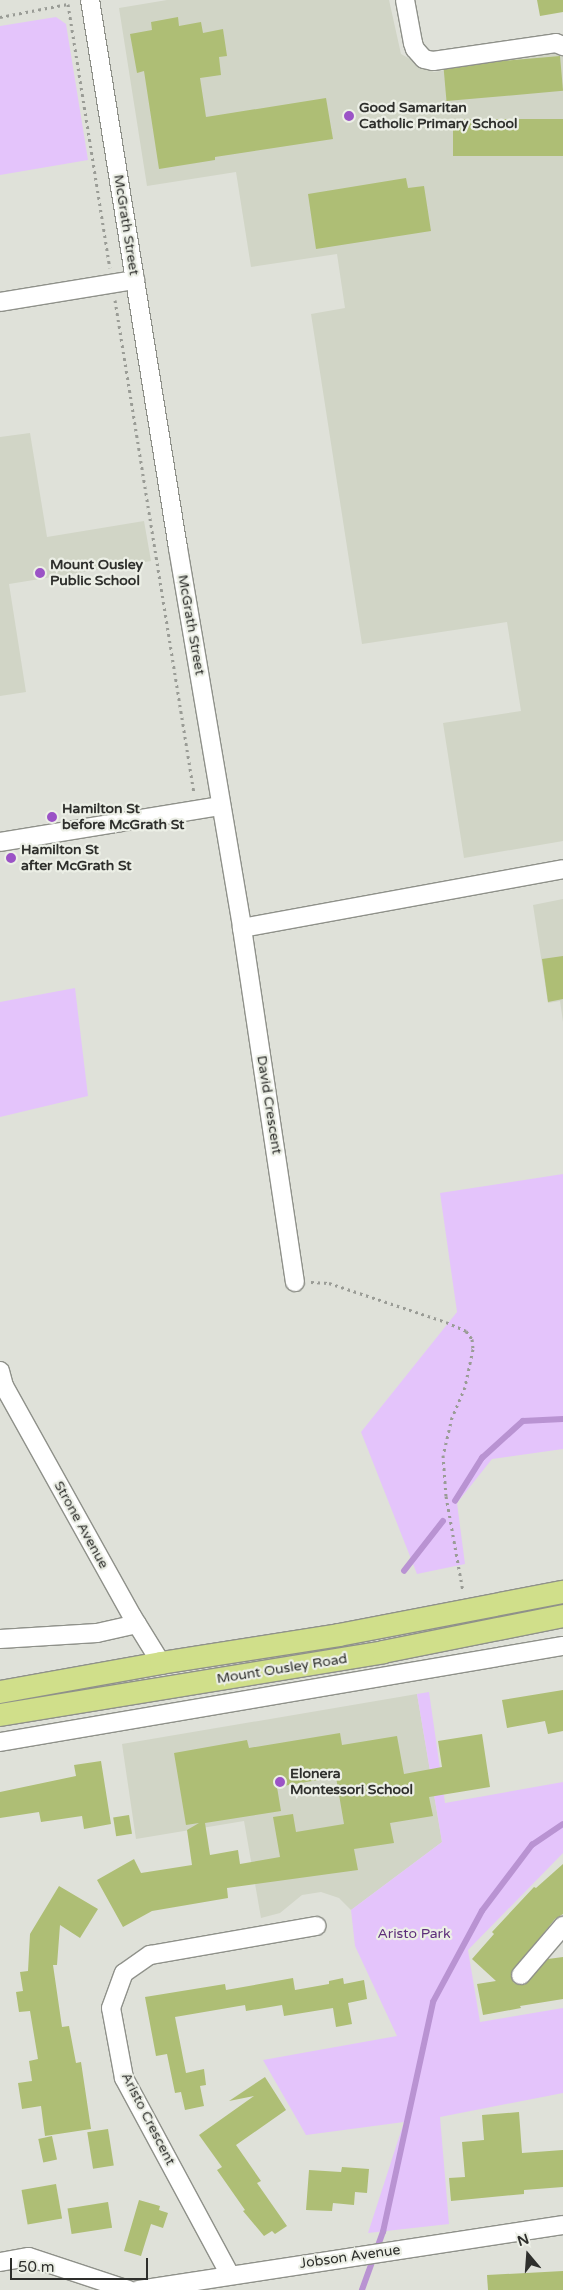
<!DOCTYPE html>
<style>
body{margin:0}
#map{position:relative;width:563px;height:2290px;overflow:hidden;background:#dfe1d9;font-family:"Varela Round",sans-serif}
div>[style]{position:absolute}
.built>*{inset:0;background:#d1d5c6}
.green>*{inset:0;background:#e4c4fb}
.stream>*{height:5.5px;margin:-2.75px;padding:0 2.75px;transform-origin:2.75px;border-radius:2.75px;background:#b993d2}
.building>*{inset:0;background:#aebe75;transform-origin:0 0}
.path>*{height:3px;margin-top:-1.5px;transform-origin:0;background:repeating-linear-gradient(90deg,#9a9c96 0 2.5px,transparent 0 6.5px)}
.roads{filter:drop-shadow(1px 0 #8f918a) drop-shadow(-1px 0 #8f918a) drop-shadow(0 1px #8f918a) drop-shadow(0 -1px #8f918a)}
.minor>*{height:18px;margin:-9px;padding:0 9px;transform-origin:9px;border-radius:9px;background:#fff}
.major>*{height:22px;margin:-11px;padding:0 11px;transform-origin:11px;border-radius:11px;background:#d0df8a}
.dots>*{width:14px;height:14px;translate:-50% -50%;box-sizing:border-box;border:2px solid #ecefe6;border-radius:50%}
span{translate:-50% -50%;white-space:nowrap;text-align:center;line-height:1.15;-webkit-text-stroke:4.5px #ecefe6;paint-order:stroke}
.poi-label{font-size:14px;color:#2e2f2c;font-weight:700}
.left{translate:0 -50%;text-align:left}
.street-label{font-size:14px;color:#2e2f2c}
.park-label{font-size:14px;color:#5e2e7a}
.north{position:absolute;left:503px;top:2230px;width:50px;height:50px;-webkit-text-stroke:4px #ecefe6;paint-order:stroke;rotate:342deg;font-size:14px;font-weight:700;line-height:20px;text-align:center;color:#2e2f2c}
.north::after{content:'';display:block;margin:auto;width:18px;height:22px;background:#2e2f2c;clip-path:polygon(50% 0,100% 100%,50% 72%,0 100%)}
.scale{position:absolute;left:10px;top:2258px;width:138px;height:22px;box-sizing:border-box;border:2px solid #2e2f2c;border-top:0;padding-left:6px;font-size:15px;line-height:18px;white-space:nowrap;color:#2e2f2c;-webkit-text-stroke:4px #ecefe6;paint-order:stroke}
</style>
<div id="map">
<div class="built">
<div style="clip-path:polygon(167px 0,389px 0,401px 54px,434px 72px,563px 51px,563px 841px,464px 858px,443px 723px,521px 711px,507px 622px,362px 644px,311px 314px,345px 308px,337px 254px,251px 267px,236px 172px,147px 186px,119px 8px)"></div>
<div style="clip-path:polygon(30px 433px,47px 537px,144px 521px,151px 561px,9px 584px,26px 692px,0 696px,0 437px)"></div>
<div style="clip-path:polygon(563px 899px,563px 1022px,560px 1001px,548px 1003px,533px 905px)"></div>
<div style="clip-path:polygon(417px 1694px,442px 1842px,351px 1910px,339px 1898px,321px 1892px,302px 1895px,280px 1913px,261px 1918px,244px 1821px,136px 1839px,122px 1744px)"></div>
</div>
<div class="green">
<div style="clip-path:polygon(56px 17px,66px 24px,88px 160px,0 175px,0 26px)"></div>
<div style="clip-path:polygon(75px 988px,88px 1096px,0 1117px,0 1002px)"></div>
<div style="clip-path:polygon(563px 1174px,563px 1449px,492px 1459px,457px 1503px,465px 1564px,417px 1574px,361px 1432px,457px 1312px,440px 1193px)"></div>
<div style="clip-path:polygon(429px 1692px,445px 1803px,563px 1782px,563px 1853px,468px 1950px,480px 2022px,563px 2008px,563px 2093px,440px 2117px,449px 2224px,368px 2233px,404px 2122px,306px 2135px,263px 2060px,397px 2036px,355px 1946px,351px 1910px,442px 1842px,417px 1694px)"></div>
</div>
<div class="stream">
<div style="left:455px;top:1501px;width:51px;rotate:-57.9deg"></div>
<div style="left:482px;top:1458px;width:55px;rotate:-42.1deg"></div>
<div style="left:523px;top:1421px;width:40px;rotate:-2.9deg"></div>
<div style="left:404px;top:1571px;width:63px;rotate:-52deg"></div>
<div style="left:362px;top:2290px;width:62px;rotate:-70.1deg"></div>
<div style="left:383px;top:2232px;width:235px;rotate:-77.7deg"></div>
<div style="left:433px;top:2002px;width:103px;rotate:-61.7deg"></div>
<div style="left:482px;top:1911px;width:83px;rotate:-52.9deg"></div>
<div style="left:532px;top:1845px;width:37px;rotate:-34deg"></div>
</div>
<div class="building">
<div style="clip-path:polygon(537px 0,563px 0,563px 12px,540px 16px)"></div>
<div style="clip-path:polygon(178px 17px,179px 26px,201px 22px,203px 33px,223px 29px,227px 56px,219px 57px,221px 75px,200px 78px,206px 117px,326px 98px,333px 139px,215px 157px,215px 160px,159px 169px,144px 71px,137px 73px,130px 34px,152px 30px,151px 22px)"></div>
<div style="left:560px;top:56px;width:35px;height:117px;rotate:85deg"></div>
<div style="left:563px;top:119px;width:37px;height:110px;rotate:90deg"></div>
<div style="clip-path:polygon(406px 178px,408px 188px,424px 186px,431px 231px,316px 249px,308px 194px)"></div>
<div style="clip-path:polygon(563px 956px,563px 999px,548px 1002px,542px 959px)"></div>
<div style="clip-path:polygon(563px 1690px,563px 1731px,548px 1734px,545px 1721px,507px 1728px,502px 1700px)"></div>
<div style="clip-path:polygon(evenodd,340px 1733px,342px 1745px,397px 1736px,404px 1774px,442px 1767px,438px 1741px,482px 1734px,490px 1787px,429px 1797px,433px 1816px,390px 1823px,394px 1843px,354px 1849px,358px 1870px,227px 1888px,228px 1898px,152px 1911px,123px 1927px,97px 1880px,134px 1859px,141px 1873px,192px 1865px,187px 1830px,199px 1823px,186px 1825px,174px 1753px,247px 1740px,249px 1748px,340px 1733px,336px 1777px,344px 1824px,296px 1832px,293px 1814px,273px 1817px,280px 1857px,240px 1864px,238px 1850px,210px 1855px,205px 1823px,281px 1811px,277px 1787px,336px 1777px)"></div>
<div style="clip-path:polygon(101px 1761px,111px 1824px,84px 1829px,82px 1816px,41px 1822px,39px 1812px,0 1818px,0 1792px,76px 1776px,74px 1765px)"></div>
<div style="left:129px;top:1815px;width:19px;height:16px;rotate:81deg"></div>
<div style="clip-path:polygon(563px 1864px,563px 1914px,555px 1919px,511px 1974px,514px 1983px,524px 1985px,548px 1959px,563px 1957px,563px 1999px,520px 2006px,521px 2008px,483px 2015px,477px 1984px,496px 1981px,472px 1959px,494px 1934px,492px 1932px,534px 1887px,536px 1888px)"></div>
<div style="clip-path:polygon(59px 1886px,98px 1909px,80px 1938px,60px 1925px,57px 1965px,53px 1965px,62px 2027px,69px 2026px,76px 2063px,81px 2062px,91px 2129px,45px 2136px,41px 2106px,22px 2109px,18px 2083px,32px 2081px,29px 2061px,38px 2059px,30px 2011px,19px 2012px,16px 1992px,23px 1991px,20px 1972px,28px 1971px,30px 1934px)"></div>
<div style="clip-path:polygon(293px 1978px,295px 1990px,329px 1984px,329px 1981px,343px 1978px,344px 1984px,364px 1980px,367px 1999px,348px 2003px,352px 2024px,336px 2027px,333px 2008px,284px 2016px,282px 2005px,246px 2011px,245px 2005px,175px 2017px,186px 2073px,204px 2069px,206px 2085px,200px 2086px,204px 2106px,185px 2110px,181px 2092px,175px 2093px,167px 2054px,156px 2056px,145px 1997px,225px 1984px,226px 1990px)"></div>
<div style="clip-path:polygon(265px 2077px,286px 2110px,236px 2145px,261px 2181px,257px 2183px,287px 2226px,275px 2234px,272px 2231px,264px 2236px,243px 2211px,245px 2210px,217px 2170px,222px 2167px,199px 2135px,254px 2096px,229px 2101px)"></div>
<div style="clip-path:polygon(519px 2112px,522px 2153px,563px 2150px,563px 2187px,524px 2190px,524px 2194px,451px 2201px,449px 2178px,465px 2177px,462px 2142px,484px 2140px,482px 2115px)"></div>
<div style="left:108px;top:2129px;width:37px;height:21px;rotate:81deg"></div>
<div style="left:52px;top:2136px;width:24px;height:14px;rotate:78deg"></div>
<div style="clip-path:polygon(342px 2167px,369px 2169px,367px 2193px,355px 2192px,354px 2205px,333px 2203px,332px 2211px,306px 2210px,309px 2170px,341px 2172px)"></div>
<div style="left:56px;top:2184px;width:35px;height:35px;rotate:80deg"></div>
<div style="clip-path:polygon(139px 2200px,160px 2206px,159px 2210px,168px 2213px,163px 2228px,151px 2224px,141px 2256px,124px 2251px)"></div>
<div style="left:108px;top:2202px;width:26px;height:41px;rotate:81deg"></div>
<div style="clip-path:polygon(563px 2271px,563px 2290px,488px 2290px,487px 2275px)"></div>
</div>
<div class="path">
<div style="left:0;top:17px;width:69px;rotate:-10.8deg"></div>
<div style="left:68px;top:4px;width:267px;rotate:81deg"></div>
<div style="left:115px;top:300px;width:499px;rotate:80.9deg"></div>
<div style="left:311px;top:1282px;width:18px;rotate:3deg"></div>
<div style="left:329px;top:1283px;width:123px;rotate:18.4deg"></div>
<div style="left:446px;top:1322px;width:22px;rotate:24deg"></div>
<div style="left:466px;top:1331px;width:10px;rotate:53deg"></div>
<div style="left:472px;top:1339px;width:10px;rotate:84deg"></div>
<div style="left:473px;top:1349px;width:39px;rotate:102deg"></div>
<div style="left:465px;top:1387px;width:33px;rotate:113deg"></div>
<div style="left:452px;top:1417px;width:39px;rotate:103deg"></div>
<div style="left:443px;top:1455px;width:41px;rotate:85.8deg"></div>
<div style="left:446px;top:1496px;width:97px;rotate:79.9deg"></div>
</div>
<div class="roads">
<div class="minor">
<div style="left:90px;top:0;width:555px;rotate:80.88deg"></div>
<div style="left:178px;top:548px;width:385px;rotate:80.4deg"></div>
<div style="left:242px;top:928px;width:326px;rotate:-10.4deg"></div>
<div style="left:405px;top:0;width:44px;rotate:79.5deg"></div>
<div style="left:413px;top:43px;width:6px;rotate:72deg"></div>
<div style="left:415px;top:49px;width:13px;rotate:48deg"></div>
<div style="left:424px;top:59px;width:9px;rotate:13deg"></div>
<div style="left:433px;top:61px;width:124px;rotate:-8.3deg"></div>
<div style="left:556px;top:43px;width:8px;rotate:23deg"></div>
<div style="left:0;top:302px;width:137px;rotate:-9.3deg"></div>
<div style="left:0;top:842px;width:224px;rotate:-9.3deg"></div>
<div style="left:242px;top:928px;width:358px;rotate:81.5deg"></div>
<div style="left:0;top:1371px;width:16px;rotate:75deg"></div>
<div style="left:4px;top:1386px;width:263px;rotate:60.9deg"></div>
<div style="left:132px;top:1616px;width:55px;rotate:58.3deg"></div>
<div style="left:0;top:1639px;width:97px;rotate:-3.5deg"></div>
<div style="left:97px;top:1633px;width:41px;rotate:-12.7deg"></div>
<div style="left:0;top:1742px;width:571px;rotate:-9.68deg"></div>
<div style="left:521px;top:1975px;width:65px;rotate:-49.4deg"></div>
<div style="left:0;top:2262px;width:29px;rotate:-10deg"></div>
<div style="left:29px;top:2257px;width:105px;rotate:18.3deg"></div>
<div style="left:230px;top:2275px;width:224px;rotate:-118.3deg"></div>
<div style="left:124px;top:2078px;width:71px;rotate:-100.5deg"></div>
<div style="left:111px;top:2008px;width:37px;rotate:-70deg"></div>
<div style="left:124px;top:1973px;width:32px;rotate:-35deg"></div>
<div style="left:150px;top:1955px;width:169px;rotate:-9.9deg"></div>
<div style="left:138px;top:2290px;width:430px;rotate:-8.7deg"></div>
</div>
<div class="major">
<div style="left:0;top:1692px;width:164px;rotate:-10.2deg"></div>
<div style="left:161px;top:1663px;width:180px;rotate:-8.9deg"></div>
<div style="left:339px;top:1635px;width:228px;rotate:-10.9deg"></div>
<div style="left:0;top:1715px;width:388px;rotate:-9.3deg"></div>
<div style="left:383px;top:1652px;width:184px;rotate:-11.3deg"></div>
</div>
</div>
<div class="dots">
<div style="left:349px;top:116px;background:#9b53c6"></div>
<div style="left:40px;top:573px;background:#9b53c6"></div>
<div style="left:52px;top:817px;background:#9b53c6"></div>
<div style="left:11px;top:858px;background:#9b53c6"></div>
<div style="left:280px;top:1782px;background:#9b53c6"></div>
</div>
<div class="poi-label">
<span class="left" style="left:359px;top:116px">Good Samaritan<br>Catholic Primary School</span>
<span class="left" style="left:50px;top:573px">Mount Ousley<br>Public School</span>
<span class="left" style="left:62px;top:817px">Hamilton St<br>before McGrath St</span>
<span class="left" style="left:21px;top:858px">Hamilton St<br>after McGrath St</span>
<span class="left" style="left:290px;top:1782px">Elonera<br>Montessori School</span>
</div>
<div class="street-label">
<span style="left:126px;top:225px;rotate:81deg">McGrath Street</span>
<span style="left:191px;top:625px;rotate:80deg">McGrath Street</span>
<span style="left:269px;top:1105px;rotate:81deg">David Crescent</span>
<span style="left:81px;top:1525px;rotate:61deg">Strone Avenue</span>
<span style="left:282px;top:1669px;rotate:-9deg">Mount Ousley Road</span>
<span style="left:148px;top:2119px;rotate:63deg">Aristo Crescent</span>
<span style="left:350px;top:2257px;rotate:-8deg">Jobson Avenue</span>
</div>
<div class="park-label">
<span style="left:414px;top:1934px">Aristo Park</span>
</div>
<div class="north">N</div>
<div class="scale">50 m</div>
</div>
